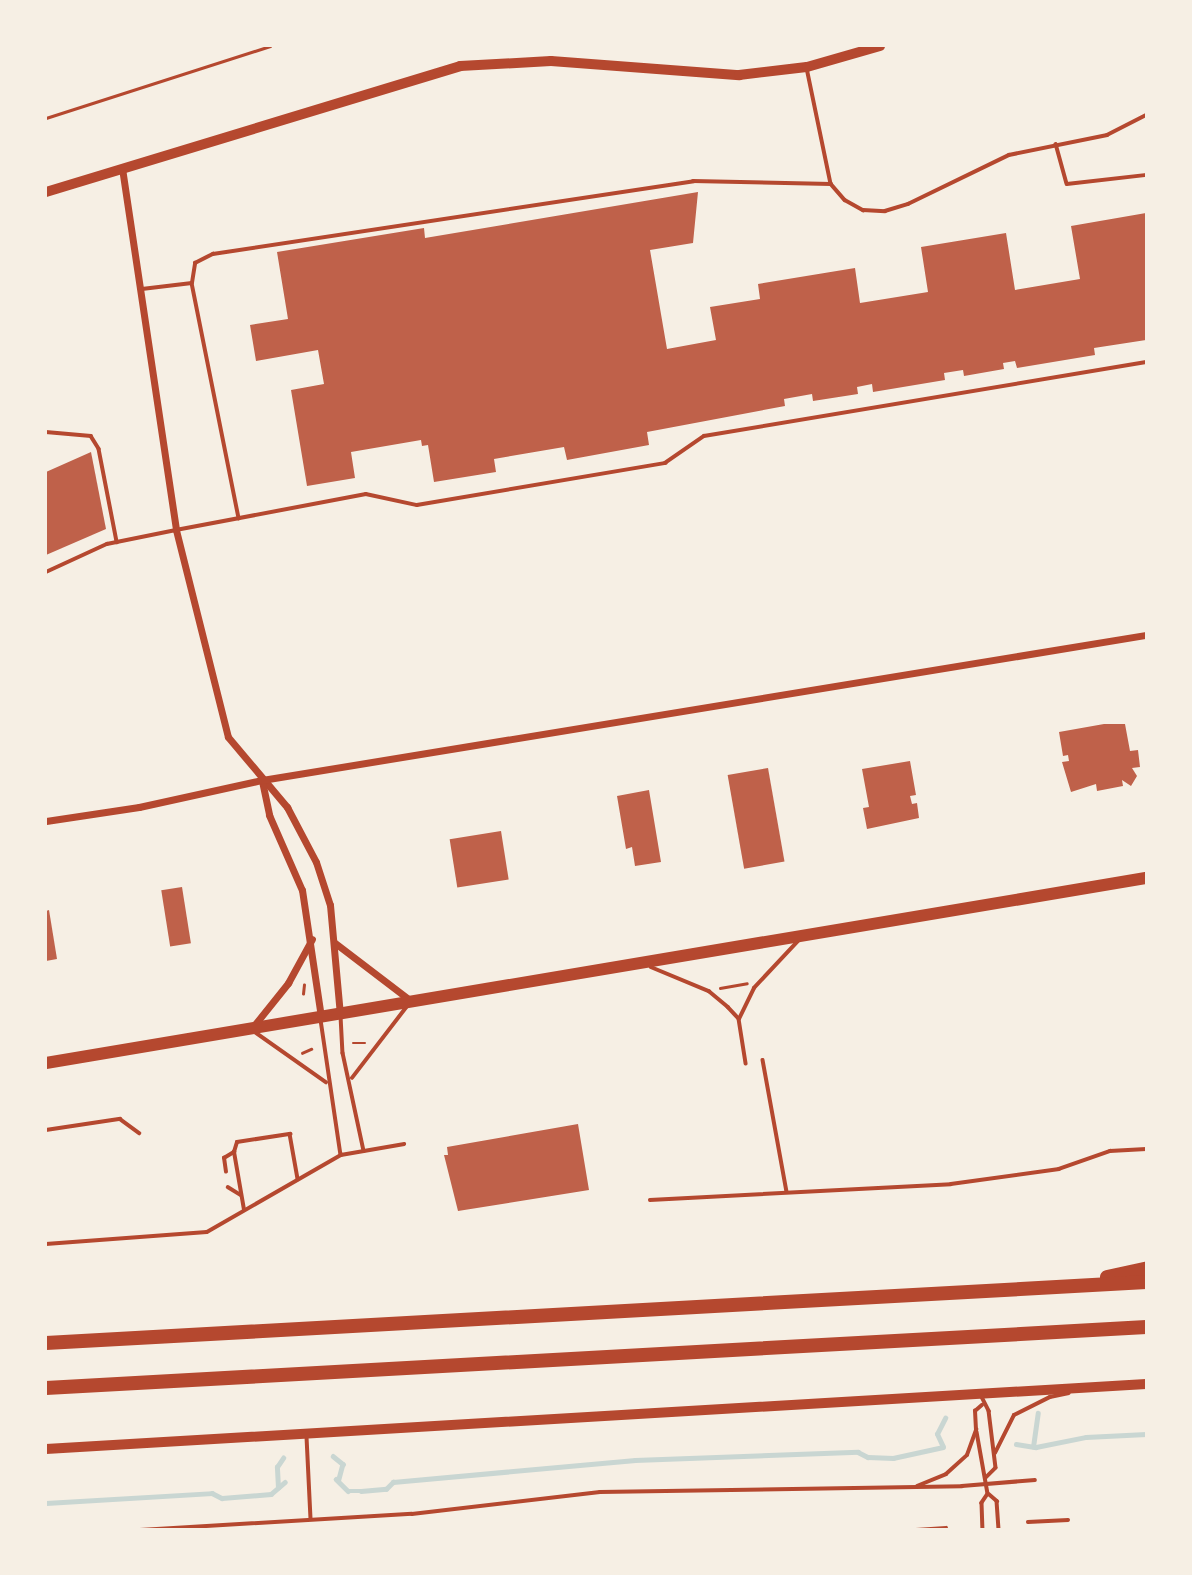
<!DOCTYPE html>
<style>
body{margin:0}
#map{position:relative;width:1192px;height:1575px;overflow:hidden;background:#f6efe4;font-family:Quicksand,sans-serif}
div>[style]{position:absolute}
.stream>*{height:4.5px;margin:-2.25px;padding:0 2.25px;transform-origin:2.25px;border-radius:2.25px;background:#c9d6d2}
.building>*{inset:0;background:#bf614a;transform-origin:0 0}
.path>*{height:2.5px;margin:-1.25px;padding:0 1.25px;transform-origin:1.25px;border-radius:1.25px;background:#b5482f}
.service>*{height:3.5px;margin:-1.75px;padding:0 1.75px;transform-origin:1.75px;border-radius:1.75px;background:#b5482f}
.minor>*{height:7px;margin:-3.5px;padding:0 3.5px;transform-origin:3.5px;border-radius:3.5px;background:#b5482f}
.tertiary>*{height:10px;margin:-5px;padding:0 5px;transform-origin:5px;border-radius:5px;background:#b5482f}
.primary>*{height:12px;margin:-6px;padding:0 6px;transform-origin:6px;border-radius:6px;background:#b5482f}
.motorway>*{height:14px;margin:-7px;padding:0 7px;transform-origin:7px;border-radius:7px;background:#b5482f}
span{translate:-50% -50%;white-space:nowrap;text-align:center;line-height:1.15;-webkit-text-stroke:7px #f6efe4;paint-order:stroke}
.frame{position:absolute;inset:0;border:47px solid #f6efe4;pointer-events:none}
</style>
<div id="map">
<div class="stream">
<div style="left:1016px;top:1444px;width:20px;rotate:9deg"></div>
<div style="left:1036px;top:1447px;width:51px;rotate:-11.3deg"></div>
<div style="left:1086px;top:1437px;width:60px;rotate:-2.9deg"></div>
<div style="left:1033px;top:1447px;width:34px;rotate:-82deg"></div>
<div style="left:333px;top:1456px;width:13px;rotate:39deg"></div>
<div style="left:343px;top:1464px;width:16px;rotate:105deg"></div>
<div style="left:336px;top:1479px;width:17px;rotate:45deg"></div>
<div style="left:348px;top:1491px;width:13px"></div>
<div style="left:361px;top:1491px;width:25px;rotate:-5deg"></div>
<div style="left:386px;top:1489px;width:10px;rotate:-45deg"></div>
<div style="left:393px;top:1482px;width:243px;rotate:-5.2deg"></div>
<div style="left:635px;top:1460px;width:223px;rotate:-2.1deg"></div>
<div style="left:858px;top:1452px;width:11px;rotate:27deg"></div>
<div style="left:868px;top:1457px;width:25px;rotate:2deg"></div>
<div style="left:893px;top:1458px;width:51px;rotate:-12.4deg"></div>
<div style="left:943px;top:1447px;width:14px;rotate:-115deg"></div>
<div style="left:937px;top:1434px;width:18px;rotate:-63deg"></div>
<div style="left:278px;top:1488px;width:21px;rotate:-93deg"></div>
<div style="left:277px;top:1467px;width:11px;rotate:-56deg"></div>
<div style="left:46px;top:1503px;width:166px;rotate:-3.4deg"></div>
<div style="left:212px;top:1493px;width:11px;rotate:27deg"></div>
<div style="left:222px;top:1498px;width:49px;rotate:-4.7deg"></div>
<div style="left:271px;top:1494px;width:18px;rotate:-41deg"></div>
</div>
<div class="building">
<div style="clip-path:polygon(698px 192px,693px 243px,650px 250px,667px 349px,716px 340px,710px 307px,760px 299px,758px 284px,855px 268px,860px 303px,928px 292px,921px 247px,1006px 233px,1015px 290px,1080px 279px,1071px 226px,1146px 213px,1146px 340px,1094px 348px,1095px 355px,1017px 368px,1015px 361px,1003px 363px,1004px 369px,964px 376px,963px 370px,944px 373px,945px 380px,873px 392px,872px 384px,857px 387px,858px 394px,813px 401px,812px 394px,784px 399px,785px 406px,647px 432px,649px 445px,567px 460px,564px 447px,494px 459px,496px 472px,434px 482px,428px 445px,422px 446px,421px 440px,351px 452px,355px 478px,307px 486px,291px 390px,324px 384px,318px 350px,256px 361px,250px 325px,288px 319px,277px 252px,424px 228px,425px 238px)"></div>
<div style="clip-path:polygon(91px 452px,106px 529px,46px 555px,46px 472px)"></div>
<div style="clip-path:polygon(1104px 724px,1125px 724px,1130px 751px,1138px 750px,1140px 767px,1132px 768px,1137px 776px,1131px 786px,1122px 780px,1123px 786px,1097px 791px,1096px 784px,1071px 792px,1062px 762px,1069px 761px,1068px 755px,1063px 756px,1059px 732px)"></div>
<div style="clip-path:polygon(910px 761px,916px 795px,910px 796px,912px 804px,917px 803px,919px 818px,867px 829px,863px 808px,869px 807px,862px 769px)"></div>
<div style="left:768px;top:768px;width:95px;height:41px;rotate:80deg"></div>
<div style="clip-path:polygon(649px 790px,661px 862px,635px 866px,632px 847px,626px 849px,617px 796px)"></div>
<div style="left:501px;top:831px;width:49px;height:52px;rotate:81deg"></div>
<div style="left:182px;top:887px;width:57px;height:21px;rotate:81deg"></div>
<div style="clip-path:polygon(49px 910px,57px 959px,46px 961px,46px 911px)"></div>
<div style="clip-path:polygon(578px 1124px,589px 1190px,458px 1211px,444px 1155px,448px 1155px,447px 1147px)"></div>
</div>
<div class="path">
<div style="left:46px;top:118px;width:235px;rotate:-17.8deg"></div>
<div style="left:720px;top:988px;width:27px;rotate:-10deg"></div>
<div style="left:303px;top:994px;width:9px;rotate:-84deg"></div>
<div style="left:353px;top:1043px;width:12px"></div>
<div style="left:302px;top:1053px;width:10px;rotate:-24deg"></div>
</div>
<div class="service">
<div style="left:807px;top:68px;width:118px;rotate:78.3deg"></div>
<div style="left:831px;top:184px;width:21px;rotate:49deg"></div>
<div style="left:845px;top:200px;width:21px;rotate:29deg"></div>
<div style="left:863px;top:210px;width:22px;rotate:3deg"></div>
<div style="left:885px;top:211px;width:24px;rotate:-17deg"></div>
<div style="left:908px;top:204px;width:112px;rotate:-25.9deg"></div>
<div style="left:1009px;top:155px;width:100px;rotate:-11.5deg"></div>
<div style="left:1107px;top:135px;width:44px;rotate:-27.1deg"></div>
<div style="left:1056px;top:144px;width:41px;rotate:74.6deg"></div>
<div style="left:1067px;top:184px;width:80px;rotate:-6.5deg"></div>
<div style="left:192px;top:283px;width:240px;rotate:78.7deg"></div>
<div style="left:142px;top:289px;width:50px;rotate:-6.8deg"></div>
<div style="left:192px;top:283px;width:20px;rotate:-81deg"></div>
<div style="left:195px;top:263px;width:20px;rotate:-27deg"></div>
<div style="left:213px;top:254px;width:486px;rotate:-8.6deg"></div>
<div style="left:693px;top:181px;width:138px;rotate:1.2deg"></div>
<div style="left:46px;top:432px;width:45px;rotate:5.1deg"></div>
<div style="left:91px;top:436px;width:15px;rotate:58deg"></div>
<div style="left:99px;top:449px;width:95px;rotate:79deg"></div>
<div style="left:46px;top:572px;width:67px;rotate:-24.7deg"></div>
<div style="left:107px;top:544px;width:70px;rotate:-11.5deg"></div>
<div style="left:176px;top:530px;width:193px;rotate:-10.7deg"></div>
<div style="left:366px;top:494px;width:52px;rotate:12.2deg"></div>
<div style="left:417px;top:505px;width:252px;rotate:-9.6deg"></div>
<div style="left:665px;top:463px;width:47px;rotate:-34.7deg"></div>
<div style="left:704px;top:436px;width:448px;rotate:-9.5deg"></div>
<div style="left:651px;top:967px;width:63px;rotate:22.5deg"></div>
<div style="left:709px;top:991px;width:25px;rotate:40deg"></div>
<div style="left:728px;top:1007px;width:16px;rotate:47deg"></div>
<div style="left:739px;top:1019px;width:45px;rotate:81deg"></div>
<div style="left:341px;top:1016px;width:37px;rotate:87deg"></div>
<div style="left:343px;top:1053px;width:100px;rotate:77.9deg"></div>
<div style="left:739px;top:1019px;width:34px;rotate:-64deg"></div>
<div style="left:754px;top:988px;width:64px;rotate:-46.9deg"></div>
<div style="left:321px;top:1020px;width:136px;rotate:81.6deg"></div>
<div style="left:255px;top:1032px;width:87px;rotate:35.2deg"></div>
<div style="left:763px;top:1060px;width:134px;rotate:79.7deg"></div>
<div style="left:352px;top:1078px;width:92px;rotate:-52.5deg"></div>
<div style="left:46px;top:1130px;width:75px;rotate:-8.5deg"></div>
<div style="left:120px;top:1119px;width:24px;rotate:36deg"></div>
<div style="left:226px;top:1172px;width:14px;rotate:-98deg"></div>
<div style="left:224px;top:1158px;width:12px;rotate:-31deg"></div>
<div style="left:228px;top:1187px;width:15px;rotate:32deg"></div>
<div style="left:650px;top:1200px;width:301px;rotate:-3deg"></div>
<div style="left:951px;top:1184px;width:109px;rotate:-7.9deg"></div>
<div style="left:1059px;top:1169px;width:54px;rotate:-19.4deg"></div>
<div style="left:1110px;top:1151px;width:36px;rotate:-3deg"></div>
<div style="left:244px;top:1210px;width:59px;rotate:-99.8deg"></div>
<div style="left:234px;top:1152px;width:10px;rotate:-73deg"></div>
<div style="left:237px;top:1142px;width:54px;rotate:-8.6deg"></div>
<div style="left:290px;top:1134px;width:46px;rotate:79.9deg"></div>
<div style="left:46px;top:1244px;width:161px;rotate:-4.3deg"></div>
<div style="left:207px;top:1232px;width:155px;rotate:-29.9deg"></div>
<div style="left:341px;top:1155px;width:64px;rotate:-9.9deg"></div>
<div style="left:981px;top:1395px;width:18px;rotate:63deg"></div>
<div style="left:989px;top:1411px;width:57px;rotate:83deg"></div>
<div style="left:996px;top:1468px;width:13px;rotate:135deg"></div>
<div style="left:977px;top:1432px;width:63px;rotate:79.9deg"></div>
<div style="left:988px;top:1494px;width:11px;rotate:124deg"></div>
<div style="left:982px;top:1503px;width:27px;rotate:88deg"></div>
<div style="left:307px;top:1437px;width:81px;rotate:87.2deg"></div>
<div style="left:995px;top:1453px;width:42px;rotate:-63.4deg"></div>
<div style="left:1014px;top:1415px;width:40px;rotate:-26.6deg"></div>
<div style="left:1050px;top:1397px;width:19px;rotate:-12deg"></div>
<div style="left:917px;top:1486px;width:31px;rotate:-22deg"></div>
<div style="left:946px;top:1474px;width:28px;rotate:-42deg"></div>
<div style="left:967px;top:1455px;width:27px;rotate:-70deg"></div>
<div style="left:976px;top:1430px;width:19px;rotate:-93deg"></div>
<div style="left:975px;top:1411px;width:9px;rotate:-41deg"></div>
<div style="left:989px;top:1494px;width:11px;rotate:41deg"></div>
<div style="left:997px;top:1501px;width:29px;rotate:86deg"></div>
<div style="left:1028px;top:1522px;width:40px;rotate:-2.9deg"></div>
<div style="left:140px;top:1530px;width:272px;rotate:-3.4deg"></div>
<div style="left:412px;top:1514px;width:189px;rotate:-6.7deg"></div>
<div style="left:600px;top:1492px;width:362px;rotate:-0.9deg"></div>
<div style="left:962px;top:1486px;width:73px;rotate:-4.7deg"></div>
<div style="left:916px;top:1530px;width:30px;rotate:-4deg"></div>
</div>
<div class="minor">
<div style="left:122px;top:168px;width:366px;rotate:81.5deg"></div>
<div style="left:176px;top:530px;width:213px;rotate:75.9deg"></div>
<div style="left:228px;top:737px;width:92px;rotate:49.9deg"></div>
<div style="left:287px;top:807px;width:62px;rotate:62.2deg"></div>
<div style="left:316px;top:862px;width:45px;rotate:72deg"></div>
<div style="left:330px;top:905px;width:109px;rotate:84.8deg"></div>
<div style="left:262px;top:781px;width:35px;rotate:78deg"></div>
<div style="left:269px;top:815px;width:82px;rotate:66.3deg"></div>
<div style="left:302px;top:890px;width:128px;rotate:81.5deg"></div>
<div style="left:46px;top:821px;width:94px;rotate:-8.6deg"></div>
<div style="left:139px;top:807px;width:126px;rotate:-12.4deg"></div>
<div style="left:262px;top:780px;width:896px;rotate:-9.32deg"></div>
<div style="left:335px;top:943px;width:96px;rotate:37.3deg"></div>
<div style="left:252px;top:1028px;width:58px;rotate:-51.3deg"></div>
<div style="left:288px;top:983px;width:50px;rotate:-61.4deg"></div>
</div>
<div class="tertiary">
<div style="left:46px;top:192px;width:433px;rotate:-16.9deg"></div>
<div style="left:460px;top:66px;width:91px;rotate:-3.1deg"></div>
<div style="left:551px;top:61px;width:189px;rotate:4.3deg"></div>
<div style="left:739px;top:75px;width:68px;rotate:-6.7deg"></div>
<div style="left:807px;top:67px;width:76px;rotate:-16deg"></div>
<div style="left:46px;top:1449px;width:1102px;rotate:-3.38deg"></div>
</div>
<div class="primary">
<div style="left:46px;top:1063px;width:1115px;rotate:-9.55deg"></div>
</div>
<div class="motorway">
<div style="left:1107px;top:1277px;width:40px;rotate:-12deg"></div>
<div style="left:46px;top:1343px;width:1102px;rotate:-3.17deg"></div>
<div style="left:46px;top:1388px;width:1102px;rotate:-3.17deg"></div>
</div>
<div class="frame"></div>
</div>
